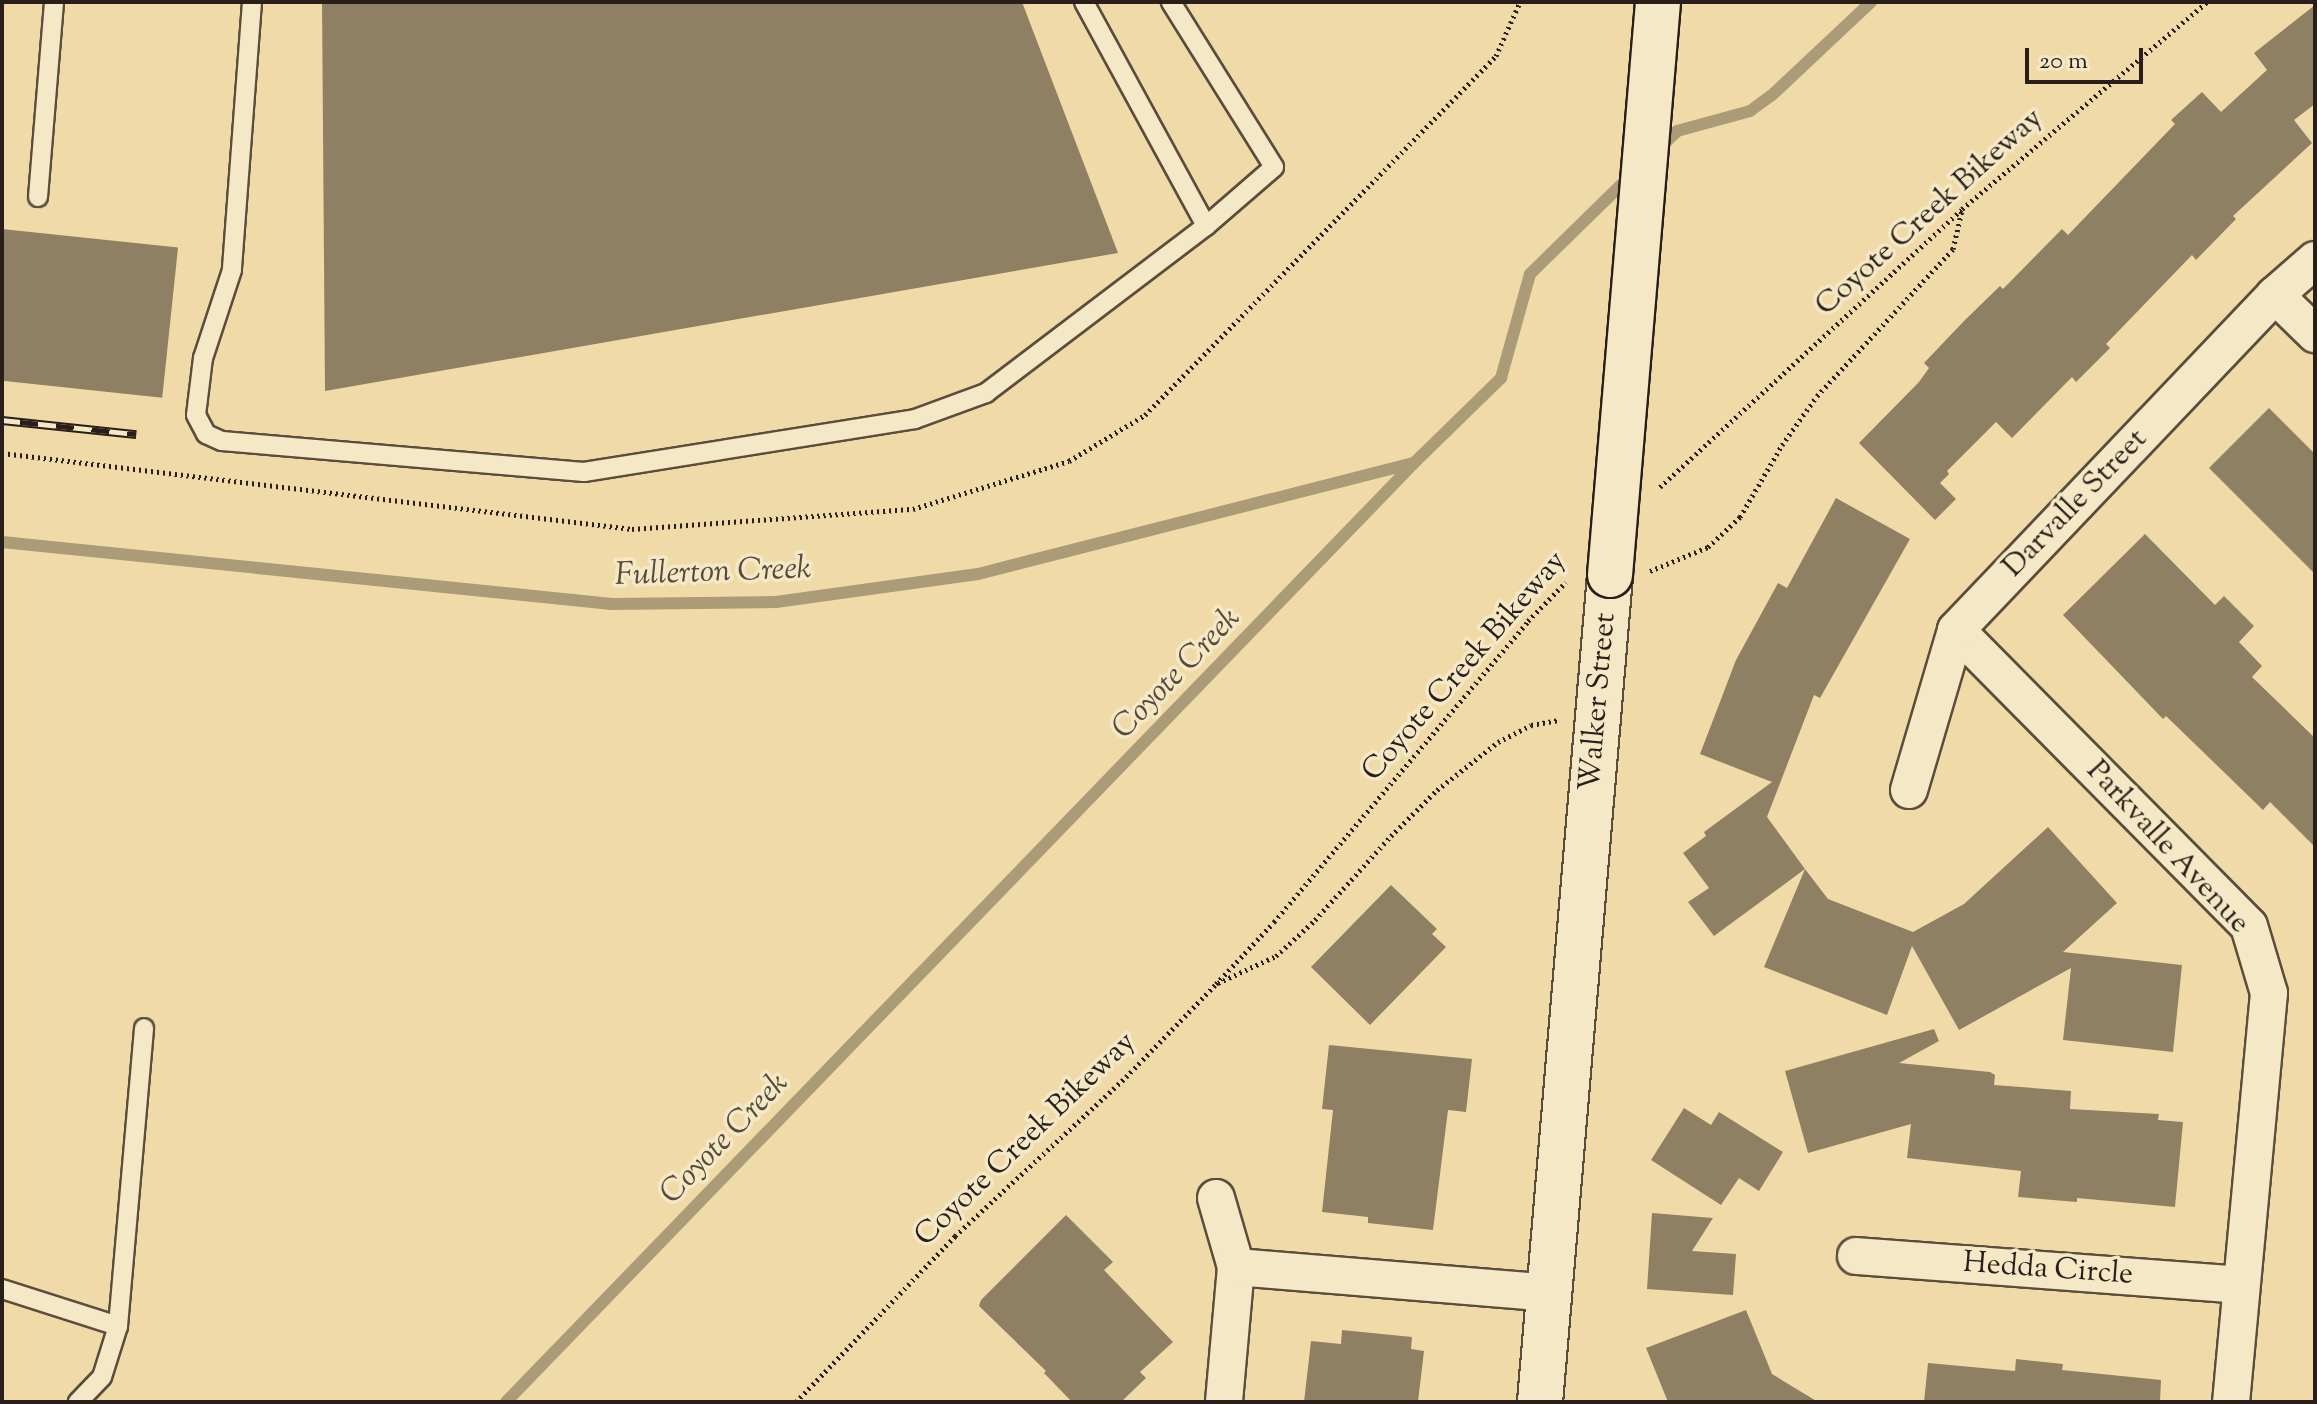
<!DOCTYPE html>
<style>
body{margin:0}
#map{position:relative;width:2317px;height:1404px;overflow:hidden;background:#f0dba8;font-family:"Sorts Mill Goudy",serif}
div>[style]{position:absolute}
.stream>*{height:12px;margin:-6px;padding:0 6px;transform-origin:6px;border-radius:6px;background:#ac9b77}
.building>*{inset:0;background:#908063;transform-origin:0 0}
.path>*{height:5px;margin-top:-2.5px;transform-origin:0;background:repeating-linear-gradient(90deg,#291e19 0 2px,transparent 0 6px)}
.roads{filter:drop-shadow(2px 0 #5b4d3d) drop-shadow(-2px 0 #5b4d3d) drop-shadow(0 2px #5b4d3d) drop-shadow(0 -2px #5b4d3d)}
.service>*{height:18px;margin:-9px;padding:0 9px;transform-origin:9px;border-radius:9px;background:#f5e8c6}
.minor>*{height:36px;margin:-18px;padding:0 18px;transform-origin:18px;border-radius:18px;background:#f5e8c6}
.secondary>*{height:44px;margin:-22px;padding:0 22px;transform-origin:22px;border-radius:22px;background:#f5e8c6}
.rail>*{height:9px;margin-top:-4.5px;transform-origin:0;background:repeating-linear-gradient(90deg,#f5e8c6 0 18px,#291e19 0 36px);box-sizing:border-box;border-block:2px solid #291e19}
.bridges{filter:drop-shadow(2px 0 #291e19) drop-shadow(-2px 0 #291e19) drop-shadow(0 2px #291e19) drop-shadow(0 -2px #291e19)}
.secondary-bridge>*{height:44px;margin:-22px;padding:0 22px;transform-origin:22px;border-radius:22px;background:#f5e8c6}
span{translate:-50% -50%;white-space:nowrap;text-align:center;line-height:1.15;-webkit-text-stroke:7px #f5e8c6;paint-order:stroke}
.street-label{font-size:30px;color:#291e19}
.water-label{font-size:32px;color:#574a3a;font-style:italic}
.frame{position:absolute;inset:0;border:4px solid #291e19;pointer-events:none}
.scale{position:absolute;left:2025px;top:48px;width:118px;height:36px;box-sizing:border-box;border:4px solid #291e19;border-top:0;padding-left:10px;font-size:24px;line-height:28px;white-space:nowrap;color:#291e19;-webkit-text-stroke:6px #f5e8c6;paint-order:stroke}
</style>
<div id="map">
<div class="stream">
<div style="left:1658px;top:149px;width:26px;rotate:-43deg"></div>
<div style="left:1677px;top:131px;width:76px;rotate:-15.3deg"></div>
<div style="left:1750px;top:111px;width:26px;rotate:-36deg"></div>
<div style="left:1771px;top:96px;width:137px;rotate:-43.2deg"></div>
<div style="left:2px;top:542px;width:613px;rotate:5.8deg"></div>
<div style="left:612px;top:604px;width:164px;rotate:-0.7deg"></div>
<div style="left:776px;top:602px;width:204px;rotate:-7.9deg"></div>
<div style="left:978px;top:574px;width:448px;rotate:-14.3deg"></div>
<div style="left:506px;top:1402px;width:1306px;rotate:-45.96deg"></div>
<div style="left:1414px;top:463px;width:122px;rotate:-44.3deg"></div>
<div style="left:1501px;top:378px;width:108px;rotate:-74.4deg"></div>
<div style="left:1530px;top:274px;width:141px;rotate:-44.4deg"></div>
</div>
<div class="building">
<div style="clip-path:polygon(322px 2px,1022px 2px,1118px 253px,325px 391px)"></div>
<div style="clip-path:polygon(2315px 5px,2315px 104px,2294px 120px,2312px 143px,2233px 216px,2236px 219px,2196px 260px,2192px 255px,2106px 344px,2110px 348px,2076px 382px,2072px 377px,2012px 438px,1996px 422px,1947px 471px,1949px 474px,1940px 483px,1956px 499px,1935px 520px,1859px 443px,1919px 382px,1929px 368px,1924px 363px,1964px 321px,2000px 286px,2003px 289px,2062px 229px,2068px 235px,2175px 124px,2171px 120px,2202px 92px,2221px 112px,2267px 70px,2254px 53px)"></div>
<div style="left:2px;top:229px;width:177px;height:151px;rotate:6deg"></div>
<div style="clip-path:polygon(2269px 408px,2315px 454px,2315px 574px,2209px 468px)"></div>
<div style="clip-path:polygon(1836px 498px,1910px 539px,1820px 698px,1814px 695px,1767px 817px,1805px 869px,1714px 936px,1688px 902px,1709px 888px,1683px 853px,1706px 836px,1704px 832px,1772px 782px,1700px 754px,1736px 660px,1778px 583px,1787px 588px)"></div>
<div style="clip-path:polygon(2145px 534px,2215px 605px,2224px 596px,2254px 626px,2239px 642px,2262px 666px,2252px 677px,2315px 738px,2315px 847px,2270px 802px,2263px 810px,2166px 716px,2163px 719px,2063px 615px)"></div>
<div style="clip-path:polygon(2048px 827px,2117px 903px,2063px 952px,2182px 965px,2173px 1052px,2063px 1040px,2071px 968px,1959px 1030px,1912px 946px,1887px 1015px,1764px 967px,1805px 869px,1828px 899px,1913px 932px,1964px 904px)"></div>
<div style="clip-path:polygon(1391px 885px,1437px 929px,1432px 934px,1446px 947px,1370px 1025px,1311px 967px)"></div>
<div style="clip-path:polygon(1934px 1029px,1939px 1041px,1899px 1063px,1990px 1072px,1995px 1075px,1994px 1085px,2071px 1091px,2070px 1109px,2159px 1114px,2158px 1120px,2183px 1122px,2175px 1207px,2077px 1198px,2077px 1202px,2018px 1197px,2021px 1171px,1907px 1158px,1911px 1124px,1808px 1153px,1785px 1071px)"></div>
<div style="clip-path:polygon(1329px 1045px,1472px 1059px,1466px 1112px,1448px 1110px,1433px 1230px,1368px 1223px,1368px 1217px,1322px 1212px,1333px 1110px,1322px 1109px)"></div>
<div style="clip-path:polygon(1684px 1108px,1711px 1125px,1719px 1112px,1783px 1152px,1759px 1191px,1739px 1178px,1721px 1205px,1651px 1160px)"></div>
<div style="clip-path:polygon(1652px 1213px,1713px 1218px,1692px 1251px,1736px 1254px,1733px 1295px,1647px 1289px)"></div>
<div style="clip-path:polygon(1066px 1215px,1113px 1262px,1104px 1270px,1173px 1342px,1140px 1372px,1146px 1378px,1121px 1402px,1072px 1402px,1044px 1373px,1046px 1371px,979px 1306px,981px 1300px)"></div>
<div style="clip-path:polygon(1746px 1310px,1772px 1374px,1818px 1402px,1668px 1402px,1646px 1348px)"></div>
<div style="clip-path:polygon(1342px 1330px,1412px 1337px,1411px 1349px,1424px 1351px,1418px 1402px,1304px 1402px,1311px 1341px,1341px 1344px)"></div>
<div style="clip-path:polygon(2016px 1359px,2063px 1364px,2062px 1370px,2161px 1380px,2160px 1402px,1924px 1402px,1928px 1363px,2015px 1371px)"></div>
</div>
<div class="path">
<div style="left:2px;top:453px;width:635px;rotate:6.88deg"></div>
<div style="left:632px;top:529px;width:282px;rotate:-4.1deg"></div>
<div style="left:913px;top:509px;width:163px;rotate:-17.1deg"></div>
<div style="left:1069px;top:461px;width:89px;rotate:-31.2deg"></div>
<div style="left:1145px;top:415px;width:502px;rotate:-45.65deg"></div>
<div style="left:1496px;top:56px;width:59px;rotate:-66deg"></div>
<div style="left:1660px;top:487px;width:410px;rotate:-42.6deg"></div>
<div style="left:1962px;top:209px;width:321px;rotate:-40.2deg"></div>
<div style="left:1650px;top:571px;width:63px;rotate:-22.5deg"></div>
<div style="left:1708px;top:547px;width:44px;rotate:-43.2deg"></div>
<div style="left:1740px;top:517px;width:83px;rotate:-59.7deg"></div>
<div style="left:1782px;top:445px;width:60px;rotate:-54.5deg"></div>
<div style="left:1817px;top:396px;width:200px;rotate:-47.2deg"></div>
<div style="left:1953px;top:249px;width:40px;rotate:-77deg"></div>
<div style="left:1218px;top:983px;width:64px;rotate:-25deg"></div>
<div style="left:1276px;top:956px;width:53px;rotate:-42.7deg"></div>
<div style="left:1315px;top:920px;width:113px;rotate:-47.9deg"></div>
<div style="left:1391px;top:836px;width:65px;rotate:-45deg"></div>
<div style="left:1437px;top:790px;width:78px;rotate:-38.2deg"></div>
<div style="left:1498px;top:742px;width:37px;rotate:-27deg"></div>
<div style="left:1531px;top:725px;width:27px;rotate:-10deg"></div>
<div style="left:796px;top:1402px;width:230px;rotate:-46.2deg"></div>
<div style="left:955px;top:1236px;width:233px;rotate:-42.9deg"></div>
<div style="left:1126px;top:1077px;width:129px;rotate:-45.9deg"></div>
<div style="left:1216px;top:984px;width:85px;rotate:-46.9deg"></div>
<div style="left:1274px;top:922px;width:394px;rotate:-49.8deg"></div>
<div style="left:1528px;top:621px;width:54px;rotate:-45.7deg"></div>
</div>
<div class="roads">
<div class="service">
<div style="left:252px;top:2px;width:269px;rotate:94.3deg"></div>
<div style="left:232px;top:270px;width:93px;rotate:108.2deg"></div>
<div style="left:203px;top:358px;width:57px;rotate:97deg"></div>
<div style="left:196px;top:415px;width:21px;rotate:62deg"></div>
<div style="left:206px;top:434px;width:17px;rotate:24deg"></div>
<div style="left:222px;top:441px;width:363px;rotate:4.9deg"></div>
<div style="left:584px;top:472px;width:335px;rotate:-9.1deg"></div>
<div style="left:915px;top:419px;width:76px;rotate:-20.1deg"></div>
<div style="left:986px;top:393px;width:276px;rotate:-37.2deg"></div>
<div style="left:1084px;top:2px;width:255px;rotate:61.4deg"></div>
<div style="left:1206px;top:226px;width:90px;rotate:-40.9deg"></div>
<div style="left:1274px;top:167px;width:195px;rotate:-122deg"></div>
<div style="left:38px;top:197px;width:196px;rotate:-85.3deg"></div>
<div style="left:2px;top:1289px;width:122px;rotate:17.7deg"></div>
<div style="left:118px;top:1326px;width:53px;rotate:107.4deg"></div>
<div style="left:102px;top:1377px;width:35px;rotate:134deg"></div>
<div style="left:118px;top:1326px;width:299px;rotate:-85deg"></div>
</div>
<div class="minor">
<div style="left:2275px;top:295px;width:56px;rotate:44.3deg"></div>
<div style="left:1956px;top:630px;width:416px;rotate:45.3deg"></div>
<div style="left:2249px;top:926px;width:70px;rotate:73.4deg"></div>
<div style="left:2269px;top:993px;width:411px;rotate:95.3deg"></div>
<div style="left:1909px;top:790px;width:167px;rotate:-73.6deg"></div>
<div style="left:1956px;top:630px;width:463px;rotate:-46.4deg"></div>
<div style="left:2275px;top:295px;width:53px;rotate:-41.2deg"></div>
<div style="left:1216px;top:1198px;width:72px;rotate:73.8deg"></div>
<div style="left:1236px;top:1267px;width:136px;rotate:95.1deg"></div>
<div style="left:1856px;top:1256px;width:386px;rotate:4.3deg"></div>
<div style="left:1236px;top:1267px;width:314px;rotate:4.7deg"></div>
</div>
<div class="secondary">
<div style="left:1540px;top:1402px;width:830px;rotate:-85.16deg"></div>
</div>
</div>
<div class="rail">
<div style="left:2px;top:420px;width:135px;rotate:6deg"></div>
</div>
<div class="bridges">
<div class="secondary-bridge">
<div style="left:1610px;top:575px;width:575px;rotate:-85.21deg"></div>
</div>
</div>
<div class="street-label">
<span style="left:1930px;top:213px;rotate:-42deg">Coyote Creek Bikeway</span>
<span style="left:2076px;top:504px;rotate:-46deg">Darvalle Street</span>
<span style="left:1465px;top:667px;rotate:-49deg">Coyote Creek Bikeway</span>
<span style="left:1599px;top:702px;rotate:-85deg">Walker Street</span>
<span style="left:2167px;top:848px;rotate:47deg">Parkvalle Avenue</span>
<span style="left:1026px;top:1140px;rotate:-44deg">Coyote Creek Bikeway</span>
<span style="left:2048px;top:1270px;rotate:4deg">Hedda Circle</span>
</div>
<div class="water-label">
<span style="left:713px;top:573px;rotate:-2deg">Fullerton Creek</span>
<span style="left:1177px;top:674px;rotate:-46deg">Coyote Creek</span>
<span style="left:725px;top:1139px;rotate:-46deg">Coyote Creek</span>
</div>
<div class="frame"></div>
<div class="scale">20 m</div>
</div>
